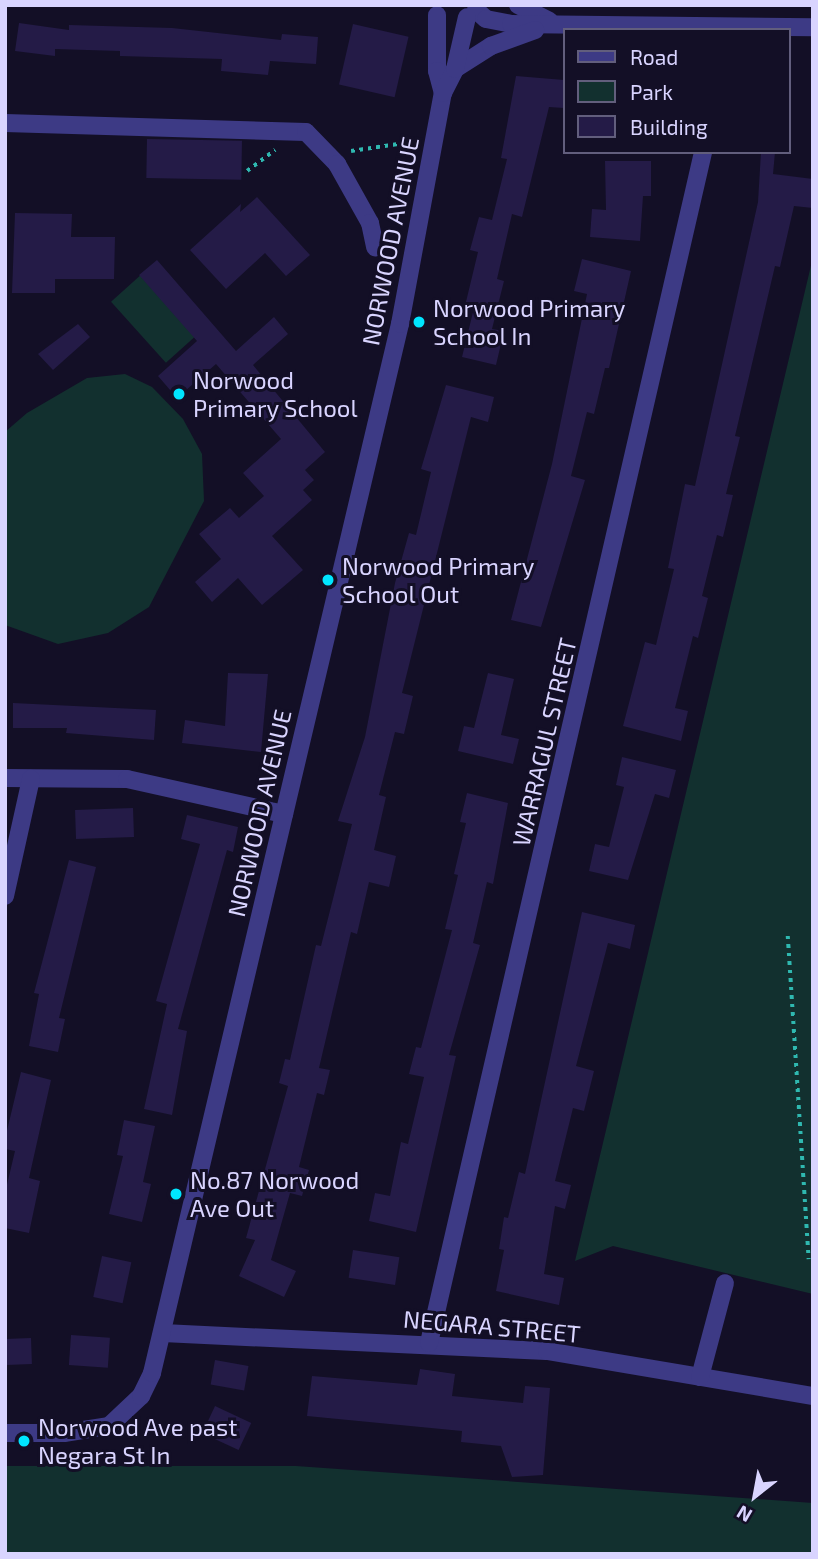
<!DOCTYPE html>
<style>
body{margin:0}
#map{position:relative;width:818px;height:1559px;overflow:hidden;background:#130f26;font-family:"Exo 2",sans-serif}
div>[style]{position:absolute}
.green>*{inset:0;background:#12302f;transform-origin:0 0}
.building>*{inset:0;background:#241b47;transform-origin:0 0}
.path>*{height:3.5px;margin-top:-1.75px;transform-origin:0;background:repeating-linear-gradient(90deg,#2fb8b0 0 3.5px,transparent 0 8.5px)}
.minor>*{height:18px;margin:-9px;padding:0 9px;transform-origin:9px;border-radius:9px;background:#3d3a85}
.dots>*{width:19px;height:19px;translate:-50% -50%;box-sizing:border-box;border:4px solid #130f26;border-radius:50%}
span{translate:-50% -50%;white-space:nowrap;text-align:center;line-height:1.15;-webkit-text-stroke:6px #130f26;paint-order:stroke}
.street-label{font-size:24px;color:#d9d4ff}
.poi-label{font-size:24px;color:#d9d4ff}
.left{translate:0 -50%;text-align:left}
.frame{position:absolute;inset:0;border:7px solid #d9d4ff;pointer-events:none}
.legend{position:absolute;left:563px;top:28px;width:228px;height:126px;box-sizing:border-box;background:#130f26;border:2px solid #625e7d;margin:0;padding:9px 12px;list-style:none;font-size:21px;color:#d9d4ff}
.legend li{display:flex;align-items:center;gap:14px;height:35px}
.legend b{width:35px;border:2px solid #625e7d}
.north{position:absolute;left:720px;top:1461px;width:70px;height:70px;-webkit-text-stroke:5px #130f26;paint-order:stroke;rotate:211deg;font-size:19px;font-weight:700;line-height:28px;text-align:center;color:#d9d4ff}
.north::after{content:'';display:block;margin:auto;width:24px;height:32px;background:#d9d4ff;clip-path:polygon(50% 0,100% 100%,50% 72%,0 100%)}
</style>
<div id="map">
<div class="green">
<div style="clip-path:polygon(813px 257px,813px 1294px,613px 1246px,575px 1261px)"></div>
<div style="left:143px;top:273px;width:82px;height:43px;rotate:48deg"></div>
<div style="clip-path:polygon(125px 374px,152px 387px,183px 419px,202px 454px,204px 501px,149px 607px,108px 633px,58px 644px,5px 625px,5px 432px,27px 413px,87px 378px)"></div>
<div style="clip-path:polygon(5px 1466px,296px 1466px,813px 1503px,813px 1554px,5px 1554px)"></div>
</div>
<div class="building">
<div style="clip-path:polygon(19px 23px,69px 30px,69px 25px,172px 28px,281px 40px,282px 34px,318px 37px,316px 64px,270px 61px,268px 75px,221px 71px,222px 59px,120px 56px,120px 51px,55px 49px,55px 56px,15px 51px)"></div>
<div style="left:353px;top:24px;width:57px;height:62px;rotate:13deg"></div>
<div style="clip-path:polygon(516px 76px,564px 80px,564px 108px,549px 107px,522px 217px,512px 214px,497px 279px,504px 281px,492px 329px,504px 331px,496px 365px,462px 357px,474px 308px,465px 306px,478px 252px,470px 250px,479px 217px,492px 220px,507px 159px,501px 158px)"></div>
<div style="left:147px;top:139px;width:95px;height:39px;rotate:1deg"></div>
<div style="clip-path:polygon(761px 152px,775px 152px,773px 174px,813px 179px,813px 208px,794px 206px,780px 267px,775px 266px,735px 436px,740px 437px,726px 494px,733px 495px,723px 537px,717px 535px,702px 596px,708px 598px,698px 638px,693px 636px,675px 708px,688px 711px,681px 741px,623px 726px,645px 642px,656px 645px,674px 569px,668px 568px,685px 484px,695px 486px,758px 202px)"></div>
<div style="clip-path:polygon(605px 161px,651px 161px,651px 196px,643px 196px,640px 241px,590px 237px,592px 209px,606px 210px)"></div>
<div style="clip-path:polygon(257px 197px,310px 255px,286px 276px,265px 253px,226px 289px,190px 250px,241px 204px,240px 212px)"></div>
<div style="clip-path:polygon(15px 213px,72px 214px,71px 237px,115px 237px,114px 279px,55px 279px,55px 293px,12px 293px)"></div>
<div style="clip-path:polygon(582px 259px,631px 271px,609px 368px,605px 368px,594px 414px,587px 412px,571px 476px,585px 480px,541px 627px,511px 620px,552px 464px,587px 294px,574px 291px)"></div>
<div style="clip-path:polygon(157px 260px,236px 351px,274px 317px,288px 334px,253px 365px,325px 452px,305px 470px,314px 480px,303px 490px,312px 500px,272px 536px,303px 570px,262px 605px,238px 578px,212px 602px,195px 582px,221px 559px,199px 534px,230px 508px,239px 518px,264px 496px,243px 473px,281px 439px,216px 364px,177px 398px,158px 376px,197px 341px,139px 275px)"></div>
<div style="clip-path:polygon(78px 324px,90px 337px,53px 370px,38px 354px)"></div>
<div style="clip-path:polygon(446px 385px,494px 397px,488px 422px,471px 417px,402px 693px,413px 696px,404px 734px,395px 732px,379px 795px,386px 797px,374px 850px,396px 856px,389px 887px,369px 882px,357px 934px,351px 932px,319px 1068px,330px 1070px,324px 1095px,317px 1093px,299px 1167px,309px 1170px,302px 1196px,290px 1193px,271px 1260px,296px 1271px,284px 1297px,239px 1276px,255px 1240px,246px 1238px,288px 1086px,279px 1083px,285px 1059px,290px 1060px,316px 945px,321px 946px,352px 824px,338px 821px,365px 737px,395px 583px,409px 533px,416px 535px,431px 472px,421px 469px)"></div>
<div style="clip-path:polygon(228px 673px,268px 674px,261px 752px,182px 743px,185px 720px,225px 726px)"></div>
<div style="clip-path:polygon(488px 673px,514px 679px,501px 735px,519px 739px,513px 764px,458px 751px,464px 726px,474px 728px)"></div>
<div style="clip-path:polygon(13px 703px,156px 710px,154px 740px,66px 733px,67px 728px,13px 728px)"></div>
<div style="clip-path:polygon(622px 757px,676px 770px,669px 798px,655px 794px,628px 880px,589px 871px,595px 844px,609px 847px,624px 787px,616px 785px)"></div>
<div style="clip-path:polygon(467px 793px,508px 803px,493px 884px,487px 882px,473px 943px,480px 945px,449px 1055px,456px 1056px,416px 1232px,369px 1221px,375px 1193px,390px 1196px,401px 1142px,408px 1144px,424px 1077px,409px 1074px,416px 1047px,421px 1048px,452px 930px,445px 929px,458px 875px,454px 874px,466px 823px,460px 822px)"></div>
<div style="left:133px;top:808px;width:29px;height:58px;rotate:88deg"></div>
<div style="clip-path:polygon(187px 815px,238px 827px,233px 852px,227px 850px,178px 1029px,187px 1031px,172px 1115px,144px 1109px,167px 1004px,156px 1001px,200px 844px,181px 839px)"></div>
<div style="clip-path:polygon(69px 860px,96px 867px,59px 1018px,65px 1019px,58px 1052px,29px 1046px,39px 994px,34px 993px)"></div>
<div style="clip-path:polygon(582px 912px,635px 925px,630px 949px,608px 943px,576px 1066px,594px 1071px,584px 1111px,573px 1108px,555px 1181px,571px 1185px,565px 1209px,555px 1206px,544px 1274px,564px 1278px,559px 1305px,496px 1291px,504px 1250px,499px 1249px,504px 1217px,508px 1218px,519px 1172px,525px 1174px)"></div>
<div style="clip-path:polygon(21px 1072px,51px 1080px,29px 1178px,40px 1181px,29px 1233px,5px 1228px,5px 1193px,15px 1151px,5px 1149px,5px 1139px)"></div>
<div style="clip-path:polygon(124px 1120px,155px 1126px,143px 1182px,151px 1184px,142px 1222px,109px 1214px,123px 1156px,117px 1155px)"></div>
<div style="left:353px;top:1250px;width:47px;height:28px;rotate:9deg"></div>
<div style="left:102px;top:1256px;width:30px;height:42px;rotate:12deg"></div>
<div style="left:71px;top:1335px;width:39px;height:30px;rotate:4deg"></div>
<div style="left:31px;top:1338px;width:26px;height:26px;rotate:88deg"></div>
<div style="left:215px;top:1360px;width:34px;height:25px;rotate:10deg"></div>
<div style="clip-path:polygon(420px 1369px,455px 1374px,452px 1396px,523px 1403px,525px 1386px,550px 1388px,543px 1475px,512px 1477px,501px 1446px,461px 1442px,462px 1431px,307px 1416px,312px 1376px,417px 1385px)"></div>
<div style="left:215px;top:1406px;width:40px;height:30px;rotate:25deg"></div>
</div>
<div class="path">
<div style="left:351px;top:151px;width:61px;rotate:-8.5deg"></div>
<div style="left:247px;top:171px;width:35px;rotate:-37deg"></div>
<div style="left:788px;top:936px;width:324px;rotate:86.3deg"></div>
</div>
<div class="minor">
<div style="left:518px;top:5px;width:35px;rotate:27deg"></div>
<div style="left:476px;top:10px;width:13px;rotate:42deg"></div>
<div style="left:486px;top:19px;width:25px;rotate:11deg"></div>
<div style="left:511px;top:24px;width:302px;rotate:0.6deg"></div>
<div style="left:437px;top:15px;width:56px;rotate:90deg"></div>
<div style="left:437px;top:71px;width:23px;rotate:75deg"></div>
<div style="left:455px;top:69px;width:43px;rotate:-32.6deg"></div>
<div style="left:491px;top:46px;width:47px;rotate:-20deg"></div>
<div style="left:5px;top:123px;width:301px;rotate:1.7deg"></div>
<div style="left:306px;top:132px;width:45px;rotate:45.9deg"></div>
<div style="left:337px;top:164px;width:68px;rotate:60.8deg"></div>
<div style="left:370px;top:223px;width:25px;rotate:78deg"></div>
<div style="left:5px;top:778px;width:122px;rotate:0.5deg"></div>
<div style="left:127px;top:779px;width:161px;rotate:12.6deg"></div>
<div style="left:5px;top:896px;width:120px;rotate:-77.5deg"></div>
<div style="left:163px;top:1333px;width:384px;rotate:2.7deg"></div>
<div style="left:547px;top:1351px;width:270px;rotate:9.6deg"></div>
<div style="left:429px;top:1343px;width:1222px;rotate:-77.04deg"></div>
<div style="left:700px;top:1377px;width:97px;rotate:-75.1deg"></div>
<div style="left:5px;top:1433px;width:59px"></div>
<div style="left:64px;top:1433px;width:46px;rotate:-8.8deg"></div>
<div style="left:109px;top:1426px;width:44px;rotate:-43.2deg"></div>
<div style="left:141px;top:1396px;width:25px;rotate:-64deg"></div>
<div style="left:152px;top:1373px;width:1078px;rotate:-76.7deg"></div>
<div style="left:400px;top:324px;width:235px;rotate:-79.5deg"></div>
<div style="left:443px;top:93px;width:27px;rotate:-63deg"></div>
<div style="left:455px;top:69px;width:53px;rotate:-77deg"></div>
</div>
<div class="dots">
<div style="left:419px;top:322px;background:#00e5ff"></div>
<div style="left:179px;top:394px;background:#00e5ff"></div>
<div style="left:328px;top:580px;background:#00e5ff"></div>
<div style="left:176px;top:1194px;background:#00e5ff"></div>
<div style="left:24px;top:1441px;background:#00e5ff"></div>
</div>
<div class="street-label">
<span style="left:390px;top:241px;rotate:-79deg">NORWOOD AVENUE</span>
<span style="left:544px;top:742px;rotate:-77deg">WARRAGUL STREET</span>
<span style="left:259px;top:813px;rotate:-77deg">NORWOOD AVENUE</span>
<span style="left:492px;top:1326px;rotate:5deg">NEGARA STREET</span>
</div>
<div class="poi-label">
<span class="left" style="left:433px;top:322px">Norwood Primary<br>School In</span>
<span class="left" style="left:193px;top:394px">Norwood<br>Primary School</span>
<span class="left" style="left:342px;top:580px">Norwood Primary<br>School Out</span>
<span class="left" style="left:190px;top:1194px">No.87 Norwood<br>Ave Out</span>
<span class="left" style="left:38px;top:1441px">Norwood Ave past<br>Negara St In</span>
</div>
<div class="frame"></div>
<ul class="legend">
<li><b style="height:9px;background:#3d3a85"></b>Road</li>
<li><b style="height:19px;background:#12302f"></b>Park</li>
<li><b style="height:19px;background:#241b47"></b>Building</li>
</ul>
<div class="north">N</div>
</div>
